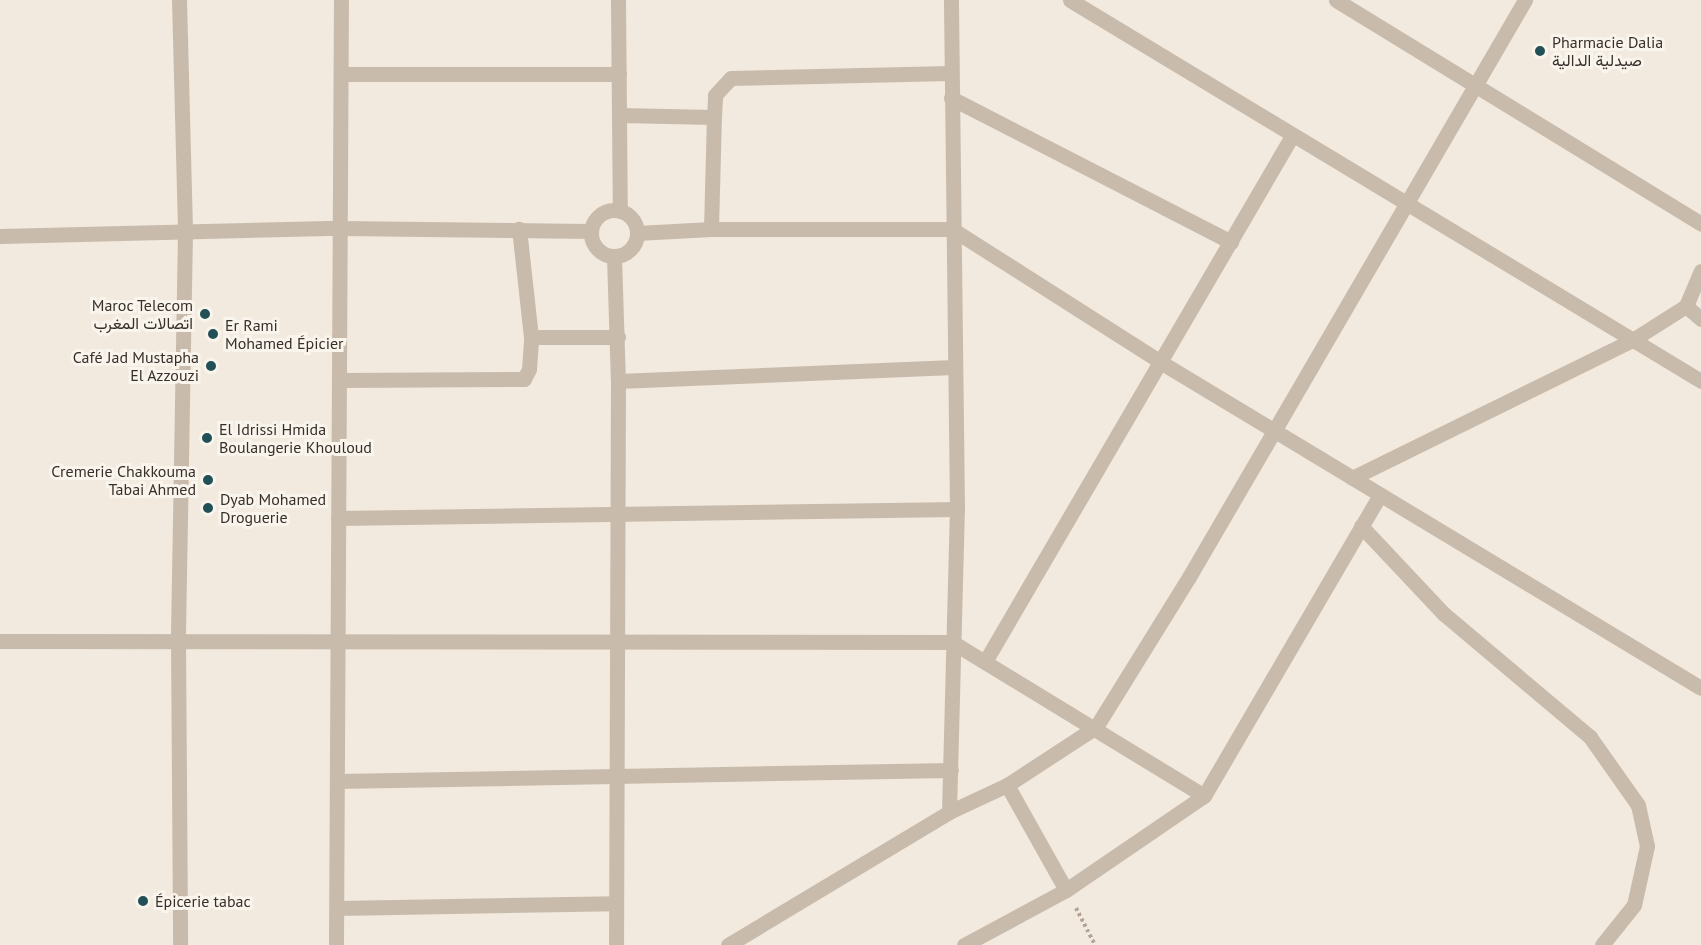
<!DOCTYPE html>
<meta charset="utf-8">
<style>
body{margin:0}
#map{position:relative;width:1701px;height:945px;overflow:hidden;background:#f2eadf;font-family:"PT Sans",Vazirmatn,sans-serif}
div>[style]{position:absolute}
.path>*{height:4px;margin-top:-2px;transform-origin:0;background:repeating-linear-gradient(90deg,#b5a596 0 3px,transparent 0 6px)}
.minor>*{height:15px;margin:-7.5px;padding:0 7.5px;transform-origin:7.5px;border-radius:7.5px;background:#c9bbac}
.minor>.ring{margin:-7.5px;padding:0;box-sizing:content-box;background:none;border:15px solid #c9bbac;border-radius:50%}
.dots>*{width:16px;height:16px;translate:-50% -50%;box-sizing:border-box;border:3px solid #f9f4ec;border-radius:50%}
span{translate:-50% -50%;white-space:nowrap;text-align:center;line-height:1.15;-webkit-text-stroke:6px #f9f4ec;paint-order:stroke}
.poi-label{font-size:16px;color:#382f2a}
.left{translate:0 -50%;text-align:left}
.right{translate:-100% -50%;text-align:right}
</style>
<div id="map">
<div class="path">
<div style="left:1076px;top:908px;width:42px;rotate:62.8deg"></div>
</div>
<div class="minor">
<div style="left:179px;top:0;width:232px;rotate:88.5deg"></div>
<div style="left:185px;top:232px;width:408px;rotate:91deg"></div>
<div style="left:178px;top:640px;width:305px;rotate:89.6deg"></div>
<div style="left:618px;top:0;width:211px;rotate:89.5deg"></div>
<div style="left:1070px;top:0;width:737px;rotate:31.12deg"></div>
<div style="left:1336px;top:0;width:428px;rotate:31.5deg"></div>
<div style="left:341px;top:74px;width:278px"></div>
<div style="left:951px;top:98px;width:315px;rotate:27.2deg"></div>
<div style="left:619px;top:115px;width:95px;rotate:1.2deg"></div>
<div style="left:714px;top:117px;width:22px;rotate:-87deg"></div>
<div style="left:715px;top:95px;width:23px;rotate:-47deg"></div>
<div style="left:731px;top:78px;width:220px;rotate:-1.3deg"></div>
<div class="ring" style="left:591px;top:210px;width:31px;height:31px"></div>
<div style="left:711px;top:229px;width:112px;rotate:-88.5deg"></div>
<div style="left:637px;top:233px;width:74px;rotate:-3.1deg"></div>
<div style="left:711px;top:229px;width:241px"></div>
<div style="left:952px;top:229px;width:249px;rotate:32.5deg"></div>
<div style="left:1162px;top:363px;width:629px;rotate:31.09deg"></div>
<div style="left:0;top:236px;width:339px;rotate:-1.4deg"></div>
<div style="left:339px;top:228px;width:252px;rotate:0.7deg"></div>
<div style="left:614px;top:256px;width:125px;rotate:88.2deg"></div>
<div style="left:618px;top:381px;width:564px;rotate:90.2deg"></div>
<div style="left:1686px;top:306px;width:20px;rotate:41deg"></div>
<div style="left:531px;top:337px;width:87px"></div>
<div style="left:339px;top:380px;width:185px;rotate:-0.3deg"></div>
<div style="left:524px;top:379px;width:11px;rotate:-63deg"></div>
<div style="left:529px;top:369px;width:32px;rotate:-86deg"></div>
<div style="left:531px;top:337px;width:109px;rotate:-96.3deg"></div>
<div style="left:618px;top:381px;width:336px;rotate:-2.4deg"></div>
<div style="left:1352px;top:478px;width:314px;rotate:-26.2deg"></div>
<div style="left:1634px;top:339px;width:62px;rotate:-32.4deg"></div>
<div style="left:1686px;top:306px;width:38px;rotate:-67deg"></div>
<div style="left:338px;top:518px;width:619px;rotate:-0.83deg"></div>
<div style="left:1361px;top:526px;width:121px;rotate:46.7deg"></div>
<div style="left:1444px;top:614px;width:191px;rotate:40.1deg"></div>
<div style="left:1590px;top:737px;width:83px;rotate:54.8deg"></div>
<div style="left:1638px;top:805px;width:42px;rotate:77.6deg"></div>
<div style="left:1647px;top:846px;width:60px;rotate:102.4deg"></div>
<div style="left:1634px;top:905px;width:51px;rotate:128.7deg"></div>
<div style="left:0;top:641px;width:952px;rotate:0.06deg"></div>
<div style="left:952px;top:642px;width:295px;rotate:31.4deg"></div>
<div style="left:986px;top:660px;width:607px;rotate:-59.72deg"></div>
<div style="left:337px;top:781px;width:614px;rotate:-1.03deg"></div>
<div style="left:1007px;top:785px;width:120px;rotate:60.7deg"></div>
<div style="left:949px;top:812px;width:303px;rotate:-88.5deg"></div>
<div style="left:957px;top:509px;width:509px;rotate:-90.68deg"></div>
<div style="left:337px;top:908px;width:278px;rotate:-1deg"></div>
<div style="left:336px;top:945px;width:945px;rotate:-89.7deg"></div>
<div style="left:728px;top:945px;width:258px;rotate:-31deg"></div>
<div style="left:949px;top:812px;width:64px;rotate:-25deg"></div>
<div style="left:1007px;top:785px;width:106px;rotate:-33.1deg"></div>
<div style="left:1096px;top:727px;width:176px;rotate:-58.2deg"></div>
<div style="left:1189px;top:577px;width:668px;rotate:-59.79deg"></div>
<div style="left:964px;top:945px;width:116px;rotate:-28.3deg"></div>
<div style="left:1066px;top:890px;width:167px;rotate:-34.3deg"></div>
<div style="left:1204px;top:796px;width:349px;rotate:-59.7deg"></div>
</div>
<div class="dots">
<div style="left:1540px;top:51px;background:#225057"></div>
<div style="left:205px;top:314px;background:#225057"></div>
<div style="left:213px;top:334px;background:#225057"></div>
<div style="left:211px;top:366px;background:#225057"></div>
<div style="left:207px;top:438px;background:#225057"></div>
<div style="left:208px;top:480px;background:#225057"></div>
<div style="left:208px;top:508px;background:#225057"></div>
<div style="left:143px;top:901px;background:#225057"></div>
</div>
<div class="poi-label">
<span class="left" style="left:1552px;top:51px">Pharmacie Dalia<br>صيدلية الدالية</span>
<span class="right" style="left:193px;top:314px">Maroc Telecom<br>اتصالات المغرب</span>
<span class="left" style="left:225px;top:334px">Er Rami<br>Mohamed Épicier</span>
<span class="right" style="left:199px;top:366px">Café Jad Mustapha<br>El Azzouzi</span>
<span class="left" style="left:219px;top:438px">El Idrissi Hmida<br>Boulangerie Khouloud</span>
<span class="right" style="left:196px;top:480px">Cremerie Chakkouma<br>Tabai Ahmed</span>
<span class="left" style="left:220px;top:508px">Dyab Mohamed<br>Droguerie</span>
<span class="left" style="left:155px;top:901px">Épicerie tabac</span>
</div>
</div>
